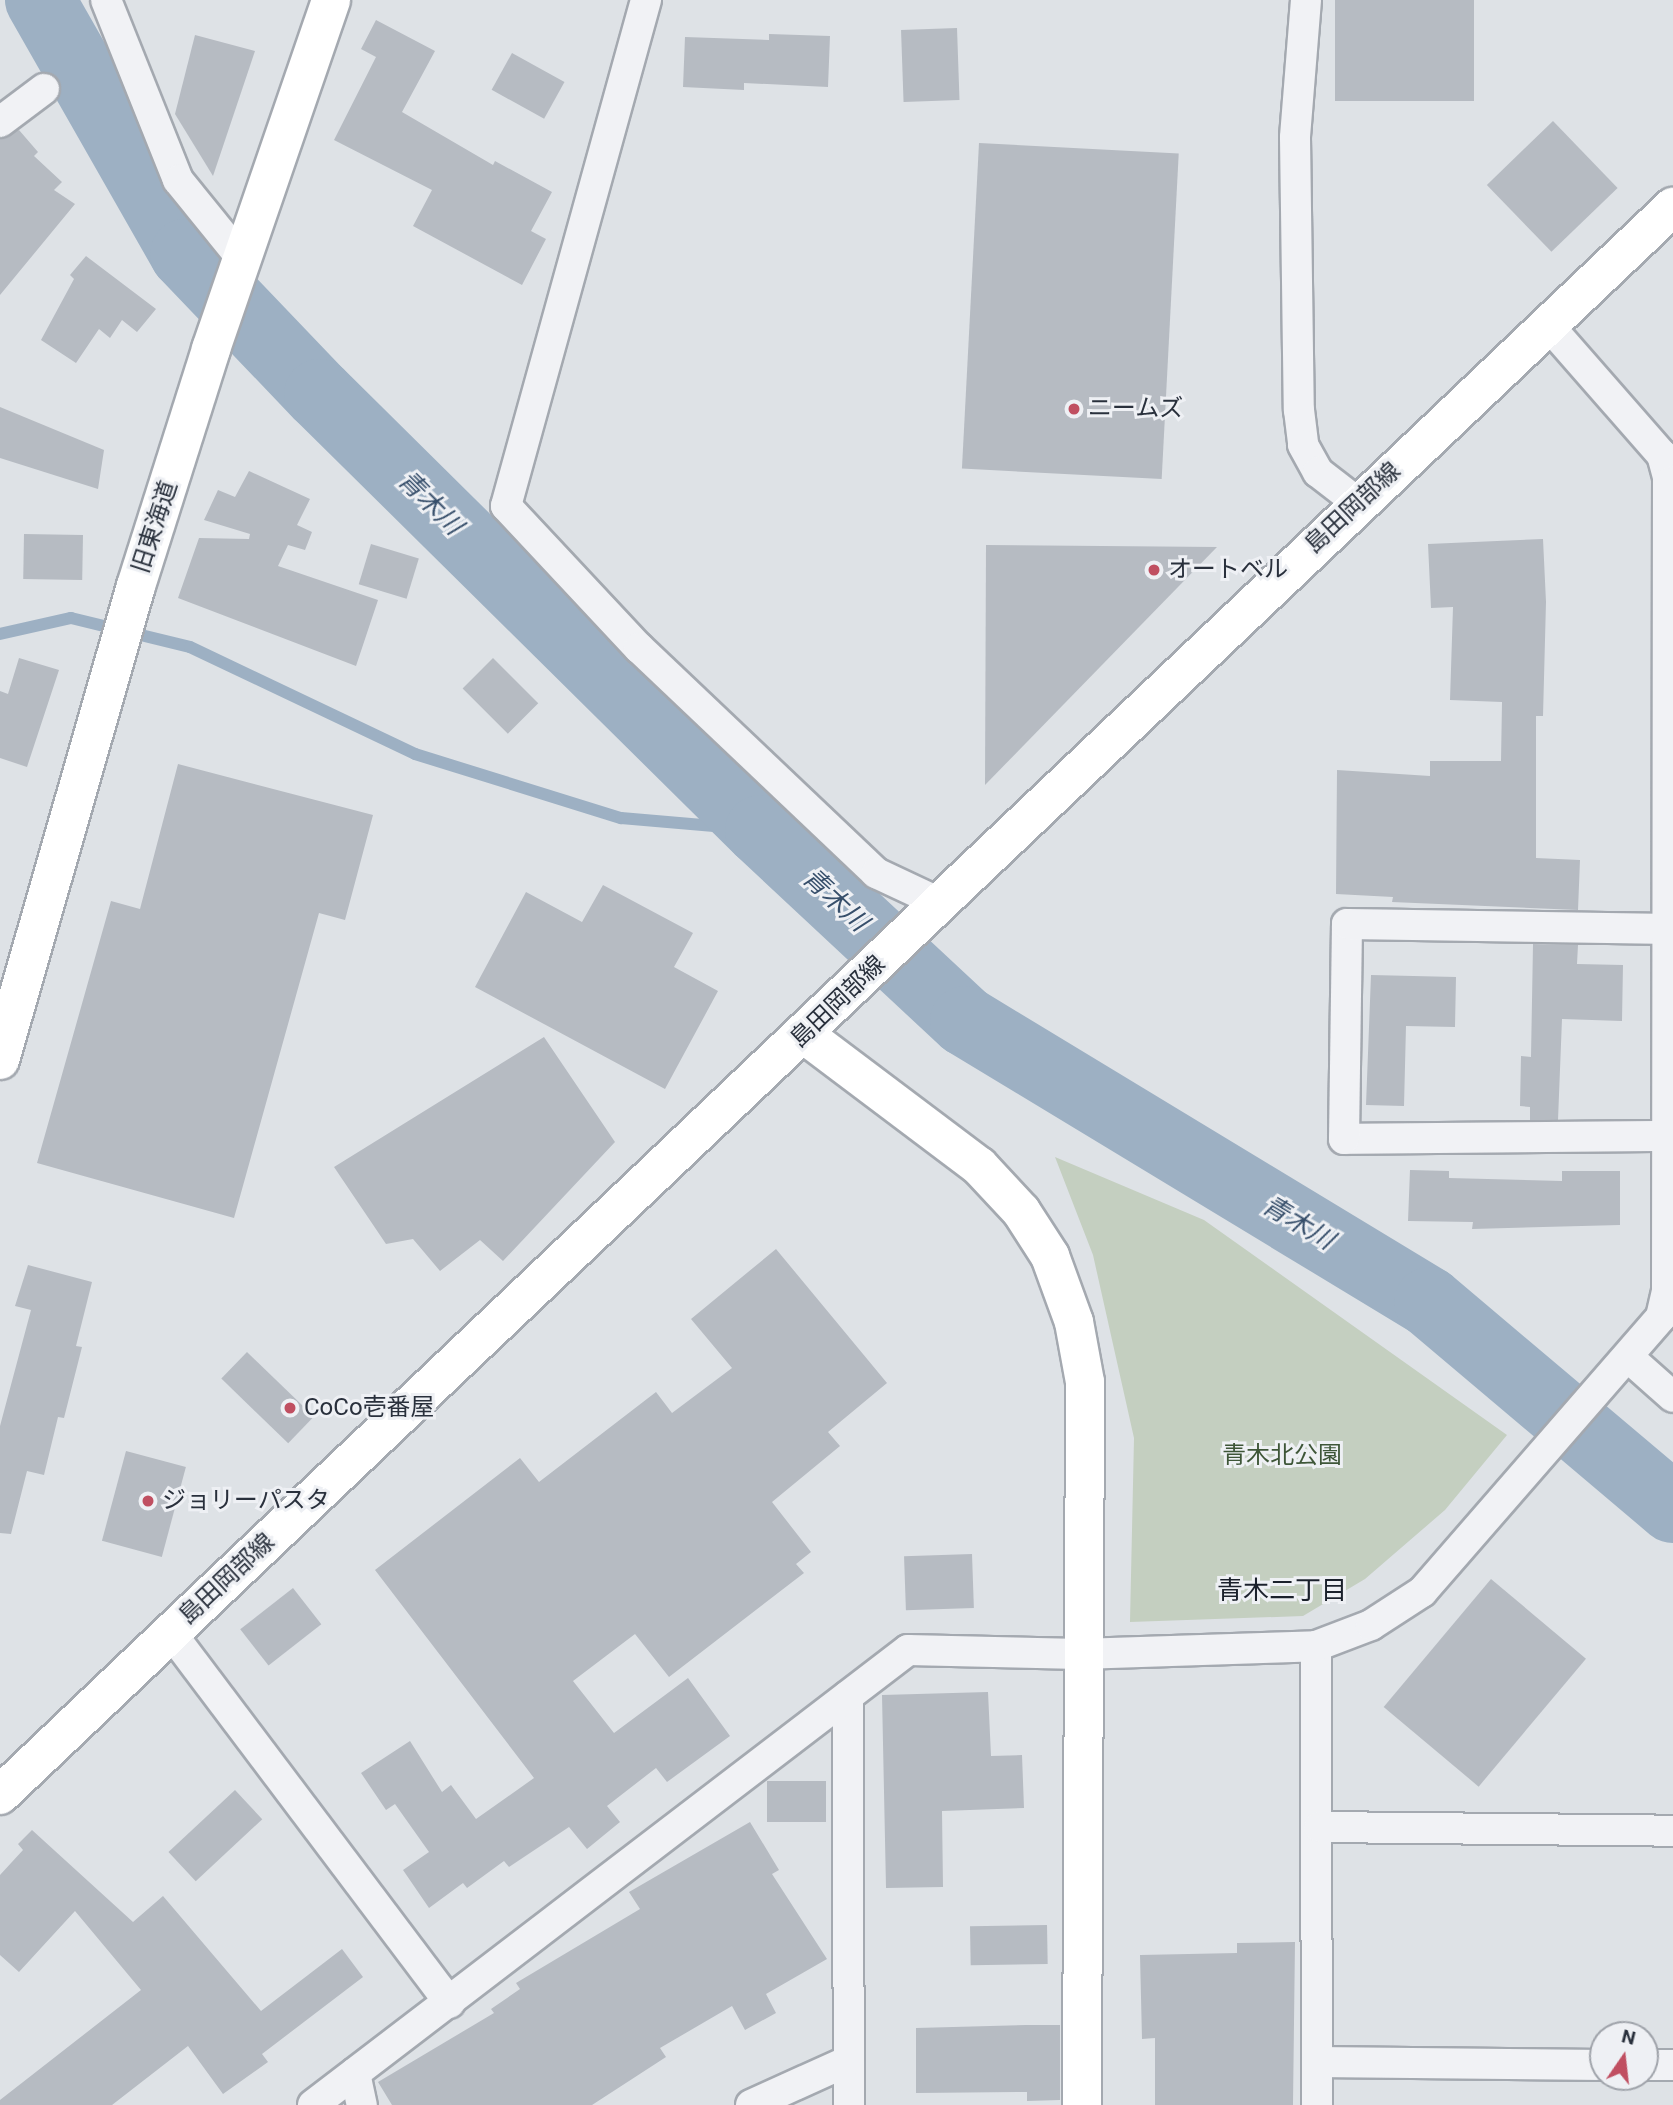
<!DOCTYPE html>
<meta charset="utf-8">
<style>
body{margin:0}
#map{position:relative;width:1673px;height:2105px;overflow:hidden;background:#dee2e6;font-family:Roboto,"Noto Sans JP",sans-serif}
div>[style]{position:absolute}
.green>*{inset:0;background:#c4cfc0}
.stream>*{height:12px;margin:-6px;padding:0 6px;transform-origin:6px;border-radius:6px;background:#9db0c3}
.river>*{height:70px;margin:-35px;padding:0 35px;transform-origin:35px;border-radius:35px;background:#9db0c3}
.building>*{inset:0;background:#b6bbc2;transform-origin:0 0}
.roads{filter:drop-shadow(2px 0 #a4a9b0) drop-shadow(-2px 0 #a4a9b0) drop-shadow(0 2px #a4a9b0) drop-shadow(0 -2px #a4a9b0)}
.street>*{height:30px;margin:-15px;padding:0 15px;transform-origin:15px;border-radius:15px;background:#f1f2f5}
.secondary>*{height:38px;margin:-19px;padding:0 19px;transform-origin:19px;border-radius:19px;background:#fff}
.dots>*{width:19px;height:19px;translate:-50% -50%;box-sizing:border-box;border:4px solid #eef0f4;border-radius:50%}
span{translate:-50% -50%;white-space:nowrap;text-align:center;line-height:1.15;-webkit-text-stroke:6px #eef0f4;paint-order:stroke}
.poi-label{font-size:24px;color:#29303c}
.left{translate:0 -50%;text-align:left}
.street-label{font-size:24px;color:#29303c}
.park-label{font-size:24px;color:#3e5638}
.water-label{font-size:26px;color:#374f6b;font-style:italic}
.neighbourhood-label{font-size:26px;color:#1b212c}
.north{position:absolute;left:1589px;top:2021px;width:70px;height:70px;box-sizing:border-box;background:#eef0f4;border:2px solid #9fa3aa;border-radius:50%;rotate:14deg;font-size:19px;font-weight:700;line-height:28px;text-align:center;color:#29303c}
.north::after{content:'';display:block;margin:auto;width:24px;height:32px;background:#c04f61;clip-path:polygon(50% 0,100% 100%,50% 72%,0 100%)}
</style>
<div id="map">
<div class="green">
<div style="clip-path:polygon(1055px 1157px,1204px 1220px,1507px 1435px,1445px 1510px,1365px 1579px,1303px 1616px,1130px 1622px,1134px 1438px,1093px 1255px)"></div>
</div>
<div class="stream">
<div style="left:72px;top:0;width:156px;rotate:70.5deg"></div>
<div style="left:0;top:634px;width:73px;rotate:-12.7deg"></div>
<div style="left:71px;top:618px;width:122px;rotate:13.7deg"></div>
<div style="left:190px;top:647px;width:249px;rotate:25.4deg"></div>
<div style="left:415px;top:754px;width:216px;rotate:17.3deg"></div>
<div style="left:621px;top:818px;width:140px;rotate:4.9deg"></div>
</div>
<div class="river">
<div style="left:40px;top:0;width:292px;rotate:60.3deg"></div>
<div style="left:185px;top:254px;width:194px;rotate:46.3deg"></div>
<div style="left:319px;top:394px;width:620px;rotate:44.67deg"></div>
<div style="left:760px;top:830px;width:280px;rotate:43deg"></div>
<div style="left:965px;top:1021px;width:542px;rotate:31.2deg"></div>
<div style="left:1429px;top:1302px;width:319px;rotate:40.2deg"></div>
</div>
<div class="building">
<div style="left:1335px;top:0;width:139px;height:101px"></div>
<div style="clip-path:polygon(376px 20px,435px 51px,402px 112px,493px 165px,495px 161px,552px 192px,531px 231px,546px 239px,522px 285px,413px 226px,432px 190px,334px 140px,376px 57px,361px 49px)"></div>
<div style="left:957px;top:28px;width:72px;height:56px;rotate:88deg"></div>
<div style="clip-path:polygon(769px 34px,830px 36px,828px 87px,744px 83px,744px 90px,683px 87px,685px 37px,769px 40px)"></div>
<div style="clip-path:polygon(195px 35px,255px 51px,213px 176px,175px 114px)"></div>
<div style="left:512px;top:53px;width:60px;height:42px;rotate:29deg"></div>
<div style="left:1553px;top:121px;width:93px;height:92px;rotate:46deg"></div>
<div style="clip-path:polygon(19px 130px,38px 152px,34px 156px,62px 182px,54px 190px,75px 204px,0 295px,0 139px)"></div>
<div style="left:979px;top:143px;width:200px;height:326px;rotate:3deg"></div>
<div style="clip-path:polygon(86px 256px,156px 309px,137px 332px,122px 320px,110px 338px,99px 329px,76px 363px,41px 340px,74px 279px,70px 275px)"></div>
<div style="clip-path:polygon(0 407px,104px 450px,98px 489px,0 458px)"></div>
<div style="clip-path:polygon(249px 471px,310px 499px,297px 525px,312px 532px,305px 550px,288px 545px,278px 566px,378px 600px,356px 666px,178px 598px,199px 538px,249px 539px,250px 534px,204px 520px,218px 490px,235px 497px)"></div>
<div style="left:24px;top:534px;width:59px;height:45px;rotate:1deg"></div>
<div style="clip-path:polygon(1543px 539px,1546px 602px,1543px 716px,1536px 716px,1536px 858px,1580px 860px,1578px 910px,1392px 902px,1393px 897px,1336px 894px,1337px 770px,1430px 776px,1430px 761px,1501px 761px,1502px 702px,1450px 700px,1453px 607px,1431px 608px,1428px 544px)"></div>
<div style="left:371px;top:544px;width:50px;height:42px;rotate:17deg"></div>
<div style="clip-path:polygon(986px 545px,1217px 547px,985px 785px)"></div>
<div style="clip-path:polygon(19px 658px,59px 670px,27px 767px,0 758px,0 691px,8px 694px)"></div>
<div style="left:493px;top:658px;width:64px;height:43px;rotate:45deg"></div>
<div style="clip-path:polygon(178px 764px,373px 815px,345px 920px,319px 913px,234px 1218px,37px 1163px,111px 901px,140px 909px)"></div>
<div style="clip-path:polygon(603px 885px,693px 933px,674px 967px,718px 991px,665px 1089px,475px 987px,526px 892px,582px 922px)"></div>
<div style="clip-path:polygon(1533px 944px,1578px 945px,1577px 964px,1623px 965px,1622px 1021px,1562px 1019px,1558px 1120px,1530px 1120px,1530px 1107px,1520px 1106px,1521px 1056px,1531px 1057px)"></div>
<div style="clip-path:polygon(1371px 975px,1456px 977px,1455px 1027px,1406px 1026px,1404px 1106px,1366px 1105px)"></div>
<div style="clip-path:polygon(544px 1037px,615px 1142px,503px 1261px,480px 1240px,440px 1271px,413px 1239px,386px 1244px,334px 1167px)"></div>
<div style="clip-path:polygon(1410px 1170px,1449px 1171px,1449px 1178px,1562px 1181px,1562px 1171px,1620px 1171px,1620px 1225px,1472px 1229px,1473px 1222px,1408px 1221px)"></div>
<div style="clip-path:polygon(776px 1249px,887px 1383px,828px 1432px,840px 1446px,772px 1502px,811px 1552px,796px 1564px,804px 1573px,669px 1677px,635px 1634px,573px 1681px,614px 1733px,688px 1678px,730px 1736px,667px 1782px,656px 1768px,607px 1806px,620px 1822px,587px 1849px,569px 1827px,509px 1867px,504px 1861px,467px 1888px,463px 1883px,429px 1908px,403px 1870px,429px 1852px,395px 1804px,386px 1810px,361px 1773px,410px 1741px,442px 1792px,451px 1785px,476px 1819px,534px 1778px,375px 1570px,520px 1458px,539px 1482px,656px 1392px,672px 1413px,732px 1368px,691px 1319px)"></div>
<div style="clip-path:polygon(28px 1265px,92px 1282px,76px 1346px,82px 1347px,64px 1418px,58px 1417px,44px 1475px,27px 1471px,11px 1534px,0 1533px,0 1426px,31px 1310px,15px 1306px)"></div>
<div style="left:247px;top:1352px;width:93px;height:37px;rotate:44deg"></div>
<div style="left:126px;top:1451px;width:62px;height:93px;rotate:15deg"></div>
<div style="left:972px;top:1554px;width:54px;height:68px;rotate:88deg"></div>
<div style="left:1491px;top:1579px;width:124px;height:167px;rotate:40deg"></div>
<div style="left:293px;top:1588px;width:46px;height:67px;rotate:52deg"></div>
<div style="clip-path:polygon(988px 1692px,991px 1756px,1022px 1755px,1024px 1808px,942px 1811px,943px 1887px,886px 1888px,882px 1695px)"></div>
<div style="left:767px;top:1781px;width:59px;height:41px"></div>
<div style="left:235px;top:1790px;width:40px;height:91px;rotate:47deg"></div>
<div style="clip-path:polygon(750px 1822px,779px 1870px,772px 1874px,827px 1959px,766px 1994px,776px 2013px,745px 2030px,732px 2006px,660px 2048px,666px 2057px,592px 2105px,392px 2105px,378px 2082px,494px 2013px,491px 2009px,520px 1989px,516px 1983px,640px 1909px,629px 1892px)"></div>
<div style="clip-path:polygon(32px 1830px,133px 1922px,163px 1896px,261px 2011px,342px 1949px,363px 1977px,262px 2054px,268px 2062px,223px 2094px,188px 2046px,112px 2105px,0 2105px,0 2100px,141px 1990px,75px 1911px,19px 1972px,0 1955px,0 1875px,23px 1850px,18px 1844px)"></div>
<div style="left:1047px;top:1925px;width:39px;height:77px;rotate:89deg"></div>
<div style="clip-path:polygon(1295px 1942px,1293px 2105px,1155px 2105px,1155px 2038px,1142px 2039px,1140px 1955px,1237px 1953px,1237px 1943px)"></div>
<div style="clip-path:polygon(1026px 2025px,1060px 2025px,1060px 2100px,1027px 2101px,1027px 2092px,916px 2093px,916px 2028px)"></div>
</div>
<div class="roads">
<div class="street">
<div style="left:106px;top:0;width:194px;rotate:68.2deg"></div>
<div style="left:178px;top:180px;width:102px;rotate:51deg"></div>
<div style="left:646px;top:0;width:525px;rotate:105.47deg"></div>
<div style="left:506px;top:506px;width:195px;rotate:46.9deg"></div>
<div style="left:639px;top:648px;width:327px;rotate:43.5deg"></div>
<div style="left:876px;top:873px;width:71px;rotate:25.1deg"></div>
<div style="left:1306px;top:0;width:138px;rotate:94.6deg"></div>
<div style="left:1295px;top:138px;width:272px;rotate:89.2deg"></div>
<div style="left:1299px;top:410px;width:35px;rotate:83deg"></div>
<div style="left:1303px;top:445px;width:31px;rotate:61deg"></div>
<div style="left:1318px;top:472px;width:51px;rotate:37.8deg"></div>
<div style="left:0;top:122px;width:55px;rotate:-36.9deg"></div>
<div style="left:1667px;top:1136px;width:323px;rotate:179.5deg"></div>
<div style="left:1344px;top:1139px;width:215px;rotate:-89.2deg"></div>
<div style="left:1347px;top:924px;width:326px;rotate:0.9deg"></div>
<div style="left:1628px;top:1357px;width:60px;rotate:41.6deg"></div>
<div style="left:171px;top:1633px;width:463px;rotate:53deg"></div>
<div style="left:1316px;top:1646px;width:459px;rotate:89.9deg"></div>
<div style="left:848px;top:1696px;width:409px;rotate:89.9deg"></div>
<div style="left:1319px;top:1827px;width:354px;rotate:0.6deg"></div>
<div style="left:1317px;top:2062px;width:286px;rotate:0.6deg"></div>
<div style="left:1645px;top:2065px;width:28px"></div>
<div style="left:355px;top:2073px;width:33px;rotate:78deg"></div>
<div style="left:313px;top:2105px;width:749px;rotate:-37.41deg"></div>
<div style="left:908px;top:1650px;width:172px;rotate:1.3deg"></div>
<div style="left:1080px;top:1654px;width:236px;rotate:-1.9deg"></div>
<div style="left:1316px;top:1646px;width:59px;rotate:-20.9deg"></div>
<div style="left:1371px;top:1625px;width:61px;rotate:-32.9deg"></div>
<div style="left:1422px;top:1592px;width:364px;rotate:-49deg"></div>
<div style="left:1661px;top:1317px;width:27px;rotate:-77deg"></div>
<div style="left:1667px;top:1291px;width:814px;rotate:-89.93deg"></div>
<div style="left:1668px;top:477px;width:23px;rotate:-105deg"></div>
<div style="left:1662px;top:455px;width:173px;rotate:-131.2deg"></div>
<div style="left:751px;top:2105px;width:107px;rotate:-24.4deg"></div>
</div>
<div class="secondary">
<div style="left:805px;top:1035px;width:218px;rotate:37deg"></div>
<div style="left:979px;top:1166px;width:62px;rotate:47deg"></div>
<div style="left:1021px;top:1211px;width:54px;rotate:57.2deg"></div>
<div style="left:1050px;top:1256px;width:70px;rotate:70deg"></div>
<div style="left:1074px;top:1322px;width:61px;rotate:79.6deg"></div>
<div style="left:1085px;top:1382px;width:723px;rotate:90.24deg"></div>
<div style="left:0;top:1060px;width:493px;rotate:-74deg"></div>
<div style="left:136px;top:586px;width:249px;rotate:-72.4deg"></div>
<div style="left:211px;top:349px;width:369px;rotate:-71deg"></div>
<div style="left:0;top:1795px;width:2307px;rotate:-43.51deg"></div>
</div>
</div>
<div class="dots">
<div style="left:1074px;top:409px;background:#c04f61"></div>
<div style="left:1154px;top:570px;background:#c04f61"></div>
<div style="left:290px;top:1408px;background:#c04f61"></div>
<div style="left:148px;top:1501px;background:#c04f61"></div>
</div>
<div class="poi-label">
<span class="left" style="left:1088px;top:409px">ニームズ</span>
<span class="left" style="left:1168px;top:570px">オートベル</span>
<span class="left" style="left:304px;top:1408px">CoCo壱番屋</span>
<span class="left" style="left:162px;top:1501px">ジョリーパスタ</span>
</div>
<div class="street-label">
<span style="left:1353px;top:508px;rotate:-43deg">島田岡部線</span>
<span style="left:155px;top:527px;rotate:-72deg">旧東海道</span>
<span style="left:838px;top:1002px;rotate:-44deg">島田岡部線</span>
<span style="left:227px;top:1579px;rotate:-43deg">島田岡部線</span>
</div>
<div class="park-label">
<span style="left:1282px;top:1456px">青木北公園</span>
</div>
<div class="water-label">
<span style="left:430px;top:503px;rotate:45deg">青木川</span>
<span style="left:835px;top:900px;rotate:43deg">青木川</span>
<span style="left:1298px;top:1223px;rotate:31deg">青木川</span>
</div>
<div class="neighbourhood-label">
<span style="left:1282px;top:1591px">青木二丁目</span>
</div>
<div class="north">N</div>
</div>
